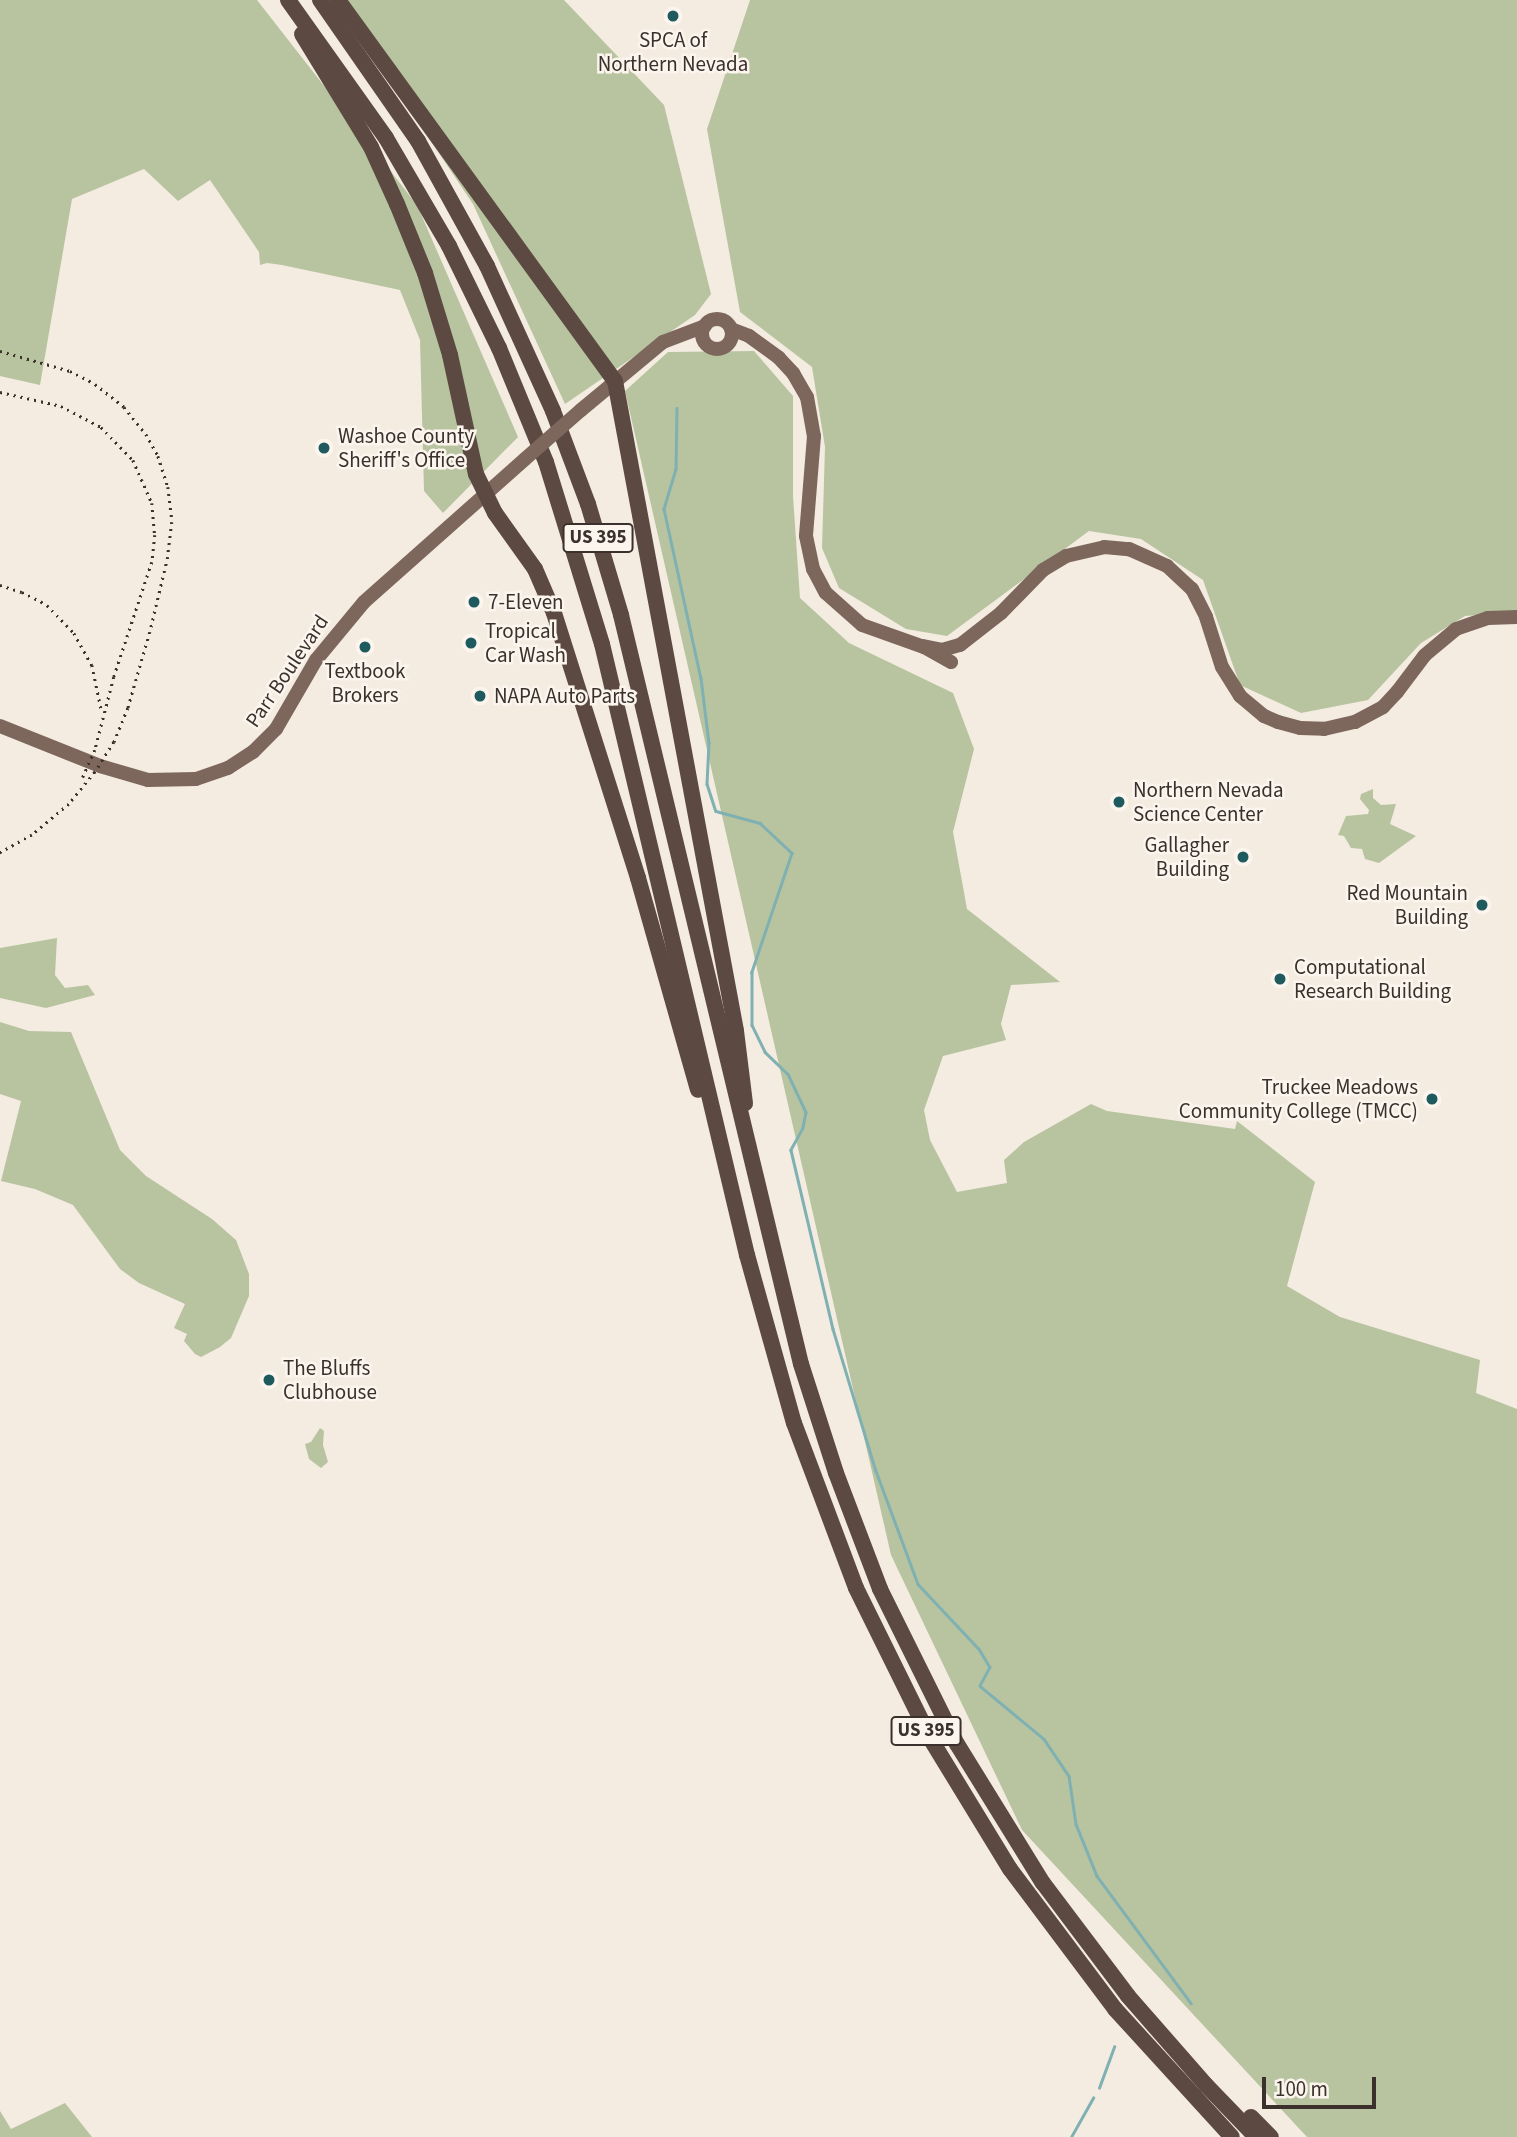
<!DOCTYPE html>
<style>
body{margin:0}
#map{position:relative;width:1517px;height:2137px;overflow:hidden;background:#f4ebe1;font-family:"Source Sans 3",sans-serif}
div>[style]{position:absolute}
.green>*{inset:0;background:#b8c4a0}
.stream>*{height:2.5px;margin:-1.25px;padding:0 1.25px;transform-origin:1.25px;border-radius:1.25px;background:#7fb0b2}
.major>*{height:14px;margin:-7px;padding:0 7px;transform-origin:7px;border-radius:7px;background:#7d675c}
.major>.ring{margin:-7px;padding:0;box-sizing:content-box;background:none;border:14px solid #7d675c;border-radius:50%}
.highway>*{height:16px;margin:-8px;padding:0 8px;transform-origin:8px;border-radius:8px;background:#5c4a42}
.rail>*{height:2.5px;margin-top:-1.25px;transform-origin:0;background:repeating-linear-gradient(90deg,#3b302b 0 2px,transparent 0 7px)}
.major-bridge>*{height:14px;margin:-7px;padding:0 7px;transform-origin:7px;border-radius:7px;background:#7d675c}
.dots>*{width:19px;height:19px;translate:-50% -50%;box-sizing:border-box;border:4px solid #fbf5ee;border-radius:50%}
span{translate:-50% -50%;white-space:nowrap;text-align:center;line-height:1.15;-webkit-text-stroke:5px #fbf5ee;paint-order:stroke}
.shield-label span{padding:2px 5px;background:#fbf5ee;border:2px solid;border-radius:5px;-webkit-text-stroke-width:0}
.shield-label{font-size:19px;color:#3b302b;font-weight:700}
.poi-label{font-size:21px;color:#3b302b}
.left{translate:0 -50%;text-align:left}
.right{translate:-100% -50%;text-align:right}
.street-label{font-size:21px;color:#3b302b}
.scale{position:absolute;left:1262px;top:2077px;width:114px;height:32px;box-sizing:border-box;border:4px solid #3b302b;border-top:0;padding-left:9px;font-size:21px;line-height:24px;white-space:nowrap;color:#3b302b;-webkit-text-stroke:5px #fbf5ee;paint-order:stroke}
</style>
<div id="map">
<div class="green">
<div style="clip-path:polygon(0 0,257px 0,417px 205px,518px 437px,443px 513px,424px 491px,420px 340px,400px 290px,282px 265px,267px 263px,260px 265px,259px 252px,210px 180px,178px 201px,144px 169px,72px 199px,40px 385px,0 376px)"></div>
<div style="clip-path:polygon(336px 0,564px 0,664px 105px,711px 294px,695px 315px,565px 404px,473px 204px)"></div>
<div style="clip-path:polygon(750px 0,1517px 0,1517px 612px,1465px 616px,1421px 643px,1368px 700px,1301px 713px,1240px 685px,1203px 580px,1141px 539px,1089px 531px,947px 636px,906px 629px,839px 588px,822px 548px,825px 447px,812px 367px,740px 312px,707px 129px)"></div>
<div style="clip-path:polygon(754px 351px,793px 396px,793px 496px,800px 598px,849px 643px,953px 693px,974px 749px,953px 832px,967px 909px,1060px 982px,1011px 985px,1001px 1024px,1006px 1040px,943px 1056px,924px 1110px,930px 1140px,957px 1192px,1007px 1183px,1004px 1160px,1024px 1142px,1091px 1104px,1107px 1111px,1235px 1129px,1237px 1121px,1315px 1182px,1287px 1286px,1340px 1317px,1480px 1360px,1476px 1393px,1517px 1409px,1517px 2137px,1307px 2137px,1022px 1830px,891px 1555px,625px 391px,668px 352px)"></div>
<div style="clip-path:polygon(1373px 789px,1373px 798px,1381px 805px,1396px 804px,1390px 824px,1416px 836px,1379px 863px,1365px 859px,1362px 849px,1351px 848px,1344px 836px,1338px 835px,1346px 816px,1368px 814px,1369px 810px,1360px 799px,1361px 794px)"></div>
<div style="clip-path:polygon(57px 938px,55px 975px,65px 988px,88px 985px,95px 995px,46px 1008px,0 998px,0 948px)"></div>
<div style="clip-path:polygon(0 1022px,29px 1031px,71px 1032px,120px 1150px,146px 1176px,212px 1219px,236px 1240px,249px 1274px,249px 1296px,231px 1338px,220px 1347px,201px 1357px,195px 1354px,184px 1341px,187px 1334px,174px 1328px,185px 1304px,139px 1283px,120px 1269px,73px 1205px,35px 1189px,1px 1181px,21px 1101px,0 1094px)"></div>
<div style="clip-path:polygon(320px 1428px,324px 1431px,323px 1445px,328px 1462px,321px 1468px,309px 1459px,305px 1444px,311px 1442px)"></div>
<div style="clip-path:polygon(65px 2103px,92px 2137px,0 2137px,0 2111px,11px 2129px)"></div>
</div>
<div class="stream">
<div style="left:677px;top:408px;width:61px;rotate:90.9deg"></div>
<div style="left:676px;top:469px;width:42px;rotate:106.7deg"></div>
<div style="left:664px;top:509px;width:173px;rotate:77.7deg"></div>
<div style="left:701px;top:678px;width:65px;rotate:83deg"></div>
<div style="left:709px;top:743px;width:41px;rotate:92.8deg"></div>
<div style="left:707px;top:784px;width:28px;rotate:72deg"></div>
<div style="left:716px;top:811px;width:46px;rotate:15.3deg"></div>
<div style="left:760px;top:823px;width:44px;rotate:43.2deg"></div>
<div style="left:792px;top:853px;width:126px;rotate:108.6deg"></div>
<div style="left:752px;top:972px;width:53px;rotate:90deg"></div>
<div style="left:752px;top:1025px;width:30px;rotate:64deg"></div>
<div style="left:765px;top:1052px;width:32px;rotate:44deg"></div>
<div style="left:788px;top:1074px;width:42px;rotate:64.7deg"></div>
<div style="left:806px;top:1112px;width:16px;rotate:101deg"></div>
<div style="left:803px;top:1128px;width:25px;rotate:119deg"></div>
<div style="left:791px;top:1150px;width:184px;rotate:76.8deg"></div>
<div style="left:833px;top:1329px;width:148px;rotate:73.2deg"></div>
<div style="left:876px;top:1471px;width:121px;rotate:69.6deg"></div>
<div style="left:918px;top:1584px;width:89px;rotate:46.8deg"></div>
<div style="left:979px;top:1649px;width:21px;rotate:59deg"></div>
<div style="left:990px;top:1667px;width:21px;rotate:118deg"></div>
<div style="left:980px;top:1686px;width:83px;rotate:39.6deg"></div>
<div style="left:1044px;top:1739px;width:45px;rotate:56deg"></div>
<div style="left:1069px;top:1776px;width:49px;rotate:81.7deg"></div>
<div style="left:1076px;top:1824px;width:56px;rotate:68deg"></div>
<div style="left:1097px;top:1876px;width:158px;rotate:53.5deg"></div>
<div style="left:1099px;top:2088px;width:44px;rotate:-69.9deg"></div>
<div style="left:1071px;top:2137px;width:45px;rotate:-60.6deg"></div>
</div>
<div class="major">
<div class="ring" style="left:702px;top:319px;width:16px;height:16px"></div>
<div style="left:731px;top:329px;width:19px;rotate:21deg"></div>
<div style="left:749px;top:336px;width:37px;rotate:36deg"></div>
<div style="left:779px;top:358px;width:21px;rotate:47deg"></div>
<div style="left:793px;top:373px;width:28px;rotate:60deg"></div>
<div style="left:807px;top:397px;width:40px;rotate:80deg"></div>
<div style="left:814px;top:436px;width:100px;rotate:94.6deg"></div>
<div style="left:806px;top:536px;width:34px;rotate:78deg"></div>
<div style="left:813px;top:569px;width:27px;rotate:62deg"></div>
<div style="left:826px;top:593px;width:48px;rotate:41.6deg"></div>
<div style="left:862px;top:625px;width:66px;rotate:19.5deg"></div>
<div style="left:924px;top:647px;width:31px;rotate:29deg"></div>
<div style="left:581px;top:410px;width:107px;rotate:-39.7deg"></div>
<div style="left:663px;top:342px;width:45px;rotate:-20.9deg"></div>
<div style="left:923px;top:646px;width:19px;rotate:12deg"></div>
<div style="left:942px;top:650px;width:19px;rotate:-16deg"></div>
<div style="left:960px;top:645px;width:52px;rotate:-38deg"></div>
<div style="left:1001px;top:613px;width:60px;rotate:-45.7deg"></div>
<div style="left:1043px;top:570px;width:27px;rotate:-31deg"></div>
<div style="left:1066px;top:556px;width:39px;rotate:-13deg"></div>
<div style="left:1104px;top:547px;width:25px;rotate:5deg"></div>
<div style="left:1129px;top:549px;width:42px;rotate:24.1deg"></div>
<div style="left:1167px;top:566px;width:34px;rotate:43deg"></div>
<div style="left:1192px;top:589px;width:31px;rotate:63deg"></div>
<div style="left:1206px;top:617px;width:52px;rotate:72.3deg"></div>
<div style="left:1222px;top:667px;width:34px;rotate:58deg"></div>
<div style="left:1240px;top:696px;width:31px;rotate:40deg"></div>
<div style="left:1264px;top:716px;width:15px;rotate:23deg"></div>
<div style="left:1278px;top:722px;width:23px;rotate:15deg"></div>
<div style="left:1300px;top:728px;width:24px;rotate:2deg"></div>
<div style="left:1324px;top:729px;width:32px;rotate:-13deg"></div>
<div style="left:1355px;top:722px;width:32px;rotate:-28deg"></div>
<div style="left:1383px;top:707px;width:21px;rotate:-47deg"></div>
<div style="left:1397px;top:692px;width:46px;rotate:-52.9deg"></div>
<div style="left:1425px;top:655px;width:40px;rotate:-40deg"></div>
<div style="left:1456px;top:629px;width:34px;rotate:-19deg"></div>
<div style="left:1488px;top:618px;width:29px;rotate:-2deg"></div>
<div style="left:0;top:726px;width:108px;rotate:21.8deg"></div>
<div style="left:100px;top:766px;width:50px;rotate:16.3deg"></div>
<div style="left:148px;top:780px;width:48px;rotate:-1.2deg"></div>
<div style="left:196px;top:779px;width:34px;rotate:-19deg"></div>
<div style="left:228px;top:768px;width:30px;rotate:-33deg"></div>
<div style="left:253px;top:752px;width:33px;rotate:-45deg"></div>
<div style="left:276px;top:729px;width:80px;rotate:-59.9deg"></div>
<div style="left:316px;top:660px;width:75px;rotate:-50.4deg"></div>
<div style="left:364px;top:602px;width:215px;rotate:-41.6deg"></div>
</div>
<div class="highway">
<div style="left:288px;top:0;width:169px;rotate:54.6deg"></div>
<div style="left:386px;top:138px;width:125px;rotate:59.7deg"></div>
<div style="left:449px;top:246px;width:114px;rotate:63.9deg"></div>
<div style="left:499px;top:348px;width:123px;rotate:67.6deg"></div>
<div style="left:546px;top:462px;width:190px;rotate:72.9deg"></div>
<div style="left:602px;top:644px;width:628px;rotate:76.65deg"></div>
<div style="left:747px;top:1255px;width:174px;rotate:74.4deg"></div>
<div style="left:794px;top:1423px;width:176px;rotate:69.4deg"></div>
<div style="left:856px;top:1588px;width:167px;rotate:63.7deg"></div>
<div style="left:930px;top:1738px;width:153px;rotate:58.6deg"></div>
<div style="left:1010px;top:1869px;width:175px;rotate:53.1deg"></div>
<div style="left:1115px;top:2009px;width:173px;rotate:47.6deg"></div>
<div style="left:320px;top:0;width:172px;rotate:55.2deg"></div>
<div style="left:418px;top:141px;width:143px;rotate:61.1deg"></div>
<div style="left:487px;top:266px;width:159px;rotate:65.5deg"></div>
<div style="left:553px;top:411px;width:99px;rotate:69.4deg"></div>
<div style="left:588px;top:504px;width:116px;rotate:73.4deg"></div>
<div style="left:621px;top:615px;width:770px;rotate:76.49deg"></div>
<div style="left:801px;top:1364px;width:114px;rotate:72.2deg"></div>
<div style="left:836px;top:1473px;width:124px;rotate:69.2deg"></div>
<div style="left:880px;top:1589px;width:173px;rotate:63.6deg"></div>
<div style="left:957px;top:1744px;width:163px;rotate:58.3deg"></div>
<div style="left:1043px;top:1883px;width:141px;rotate:53deg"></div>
<div style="left:1128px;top:1996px;width:118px;rotate:48.8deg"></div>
<div style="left:1206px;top:2085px;width:72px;rotate:46.1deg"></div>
<div style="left:338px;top:0;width:471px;rotate:54deg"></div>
<div style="left:615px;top:381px;width:661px;rotate:79.45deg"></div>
<div style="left:736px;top:1031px;width:73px;rotate:82.9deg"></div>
<div style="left:302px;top:34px;width:132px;rotate:58.6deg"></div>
<div style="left:371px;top:147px;width:63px;rotate:65.5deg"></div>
<div style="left:397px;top:204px;width:74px;rotate:67.9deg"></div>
<div style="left:425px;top:273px;width:86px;rotate:73deg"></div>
<div style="left:450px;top:355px;width:122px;rotate:77.7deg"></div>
<div style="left:476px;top:474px;width:43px;rotate:64deg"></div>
<div style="left:495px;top:513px;width:69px;rotate:54.5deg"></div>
<div style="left:535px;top:569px;width:48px;rotate:66.6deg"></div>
<div style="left:554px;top:613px;width:278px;rotate:72.4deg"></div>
<div style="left:638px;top:878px;width:220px;rotate:74.2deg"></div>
<div style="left:1251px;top:2117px;width:28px;rotate:45deg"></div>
</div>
<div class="rail">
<div style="left:0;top:351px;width:73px;rotate:15.9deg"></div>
<div style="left:70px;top:371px;width:28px;rotate:27deg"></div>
<div style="left:95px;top:384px;width:37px;rotate:38deg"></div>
<div style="left:124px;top:407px;width:35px;rotate:51deg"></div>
<div style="left:146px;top:434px;width:25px;rotate:61deg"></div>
<div style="left:158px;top:456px;width:33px;rotate:72deg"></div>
<div style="left:168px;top:487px;width:35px;rotate:83deg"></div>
<div style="left:172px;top:522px;width:35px;rotate:97deg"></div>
<div style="left:168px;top:557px;width:77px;rotate:103.5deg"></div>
<div style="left:150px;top:632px;width:79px;rotate:106.1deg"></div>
<div style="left:128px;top:708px;width:37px;rotate:112deg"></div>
<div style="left:114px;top:742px;width:36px;rotate:122deg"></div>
<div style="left:95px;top:772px;width:41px;rotate:129.1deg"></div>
<div style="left:69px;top:804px;width:48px;rotate:140deg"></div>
<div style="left:32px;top:835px;width:37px;rotate:151deg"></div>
<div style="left:0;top:392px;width:63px;rotate:12.9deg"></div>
<div style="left:61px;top:406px;width:45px;rotate:27.7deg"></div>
<div style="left:101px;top:427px;width:46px;rotate:45.9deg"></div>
<div style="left:133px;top:460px;width:47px;rotate:66.2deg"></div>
<div style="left:152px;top:503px;width:32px;rotate:85deg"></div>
<div style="left:155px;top:535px;width:27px;rotate:96deg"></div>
<div style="left:152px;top:562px;width:121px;rotate:108.3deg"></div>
<div style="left:114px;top:677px;width:75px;rotate:104.6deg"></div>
<div style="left:95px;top:750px;width:30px;rotate:114deg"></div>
<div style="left:0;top:585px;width:23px;rotate:18deg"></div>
<div style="left:22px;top:592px;width:28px;rotate:27deg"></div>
<div style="left:47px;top:605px;width:39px;rotate:46deg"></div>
<div style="left:74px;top:633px;width:37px;rotate:61deg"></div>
<div style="left:92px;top:665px;width:44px;rotate:78.2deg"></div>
</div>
<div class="major-bridge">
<div style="left:525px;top:459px;width:74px;rotate:-41.2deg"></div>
</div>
<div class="dots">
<div style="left:673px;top:16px;background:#1f5a5e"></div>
<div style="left:324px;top:448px;background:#1f5a5e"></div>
<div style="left:474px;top:602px;background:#1f5a5e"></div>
<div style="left:471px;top:643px;background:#1f5a5e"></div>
<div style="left:365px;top:647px;background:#1f5a5e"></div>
<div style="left:480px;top:696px;background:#1f5a5e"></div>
<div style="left:1119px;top:802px;background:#1f5a5e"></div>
<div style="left:1243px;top:857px;background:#1f5a5e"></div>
<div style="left:1482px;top:905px;background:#1f5a5e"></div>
<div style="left:1280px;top:979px;background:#1f5a5e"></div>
<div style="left:1432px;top:1099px;background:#1f5a5e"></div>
<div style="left:269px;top:1380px;background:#1f5a5e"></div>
</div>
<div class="shield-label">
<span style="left:598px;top:538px">US 395</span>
<span style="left:926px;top:1731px">US 395</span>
</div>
<div class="poi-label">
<span style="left:673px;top:52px">SPCA of<br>Northern Nevada</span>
<span class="left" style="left:338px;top:448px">Washoe County<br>Sheriff's Office</span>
<span class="left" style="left:488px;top:602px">7-Eleven</span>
<span class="left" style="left:485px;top:643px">Tropical<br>Car Wash</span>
<span style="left:365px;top:683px">Textbook<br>Brokers</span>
<span class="left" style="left:494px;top:696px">NAPA Auto Parts</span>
<span class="left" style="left:1133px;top:802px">Northern Nevada<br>Science Center</span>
<span class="right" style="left:1229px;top:857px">Gallagher<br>Building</span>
<span class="right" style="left:1468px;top:905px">Red Mountain<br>Building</span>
<span class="left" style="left:1294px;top:979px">Computational<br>Research Building</span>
<span class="right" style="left:1418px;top:1099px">Truckee Meadows<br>Community College (TMCC)</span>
<span class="left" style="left:283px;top:1380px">The Bluffs<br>Clubhouse</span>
</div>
<div class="street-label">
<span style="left:287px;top:671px;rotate:-56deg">Parr Boulevard</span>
</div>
<div class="scale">100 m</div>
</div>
